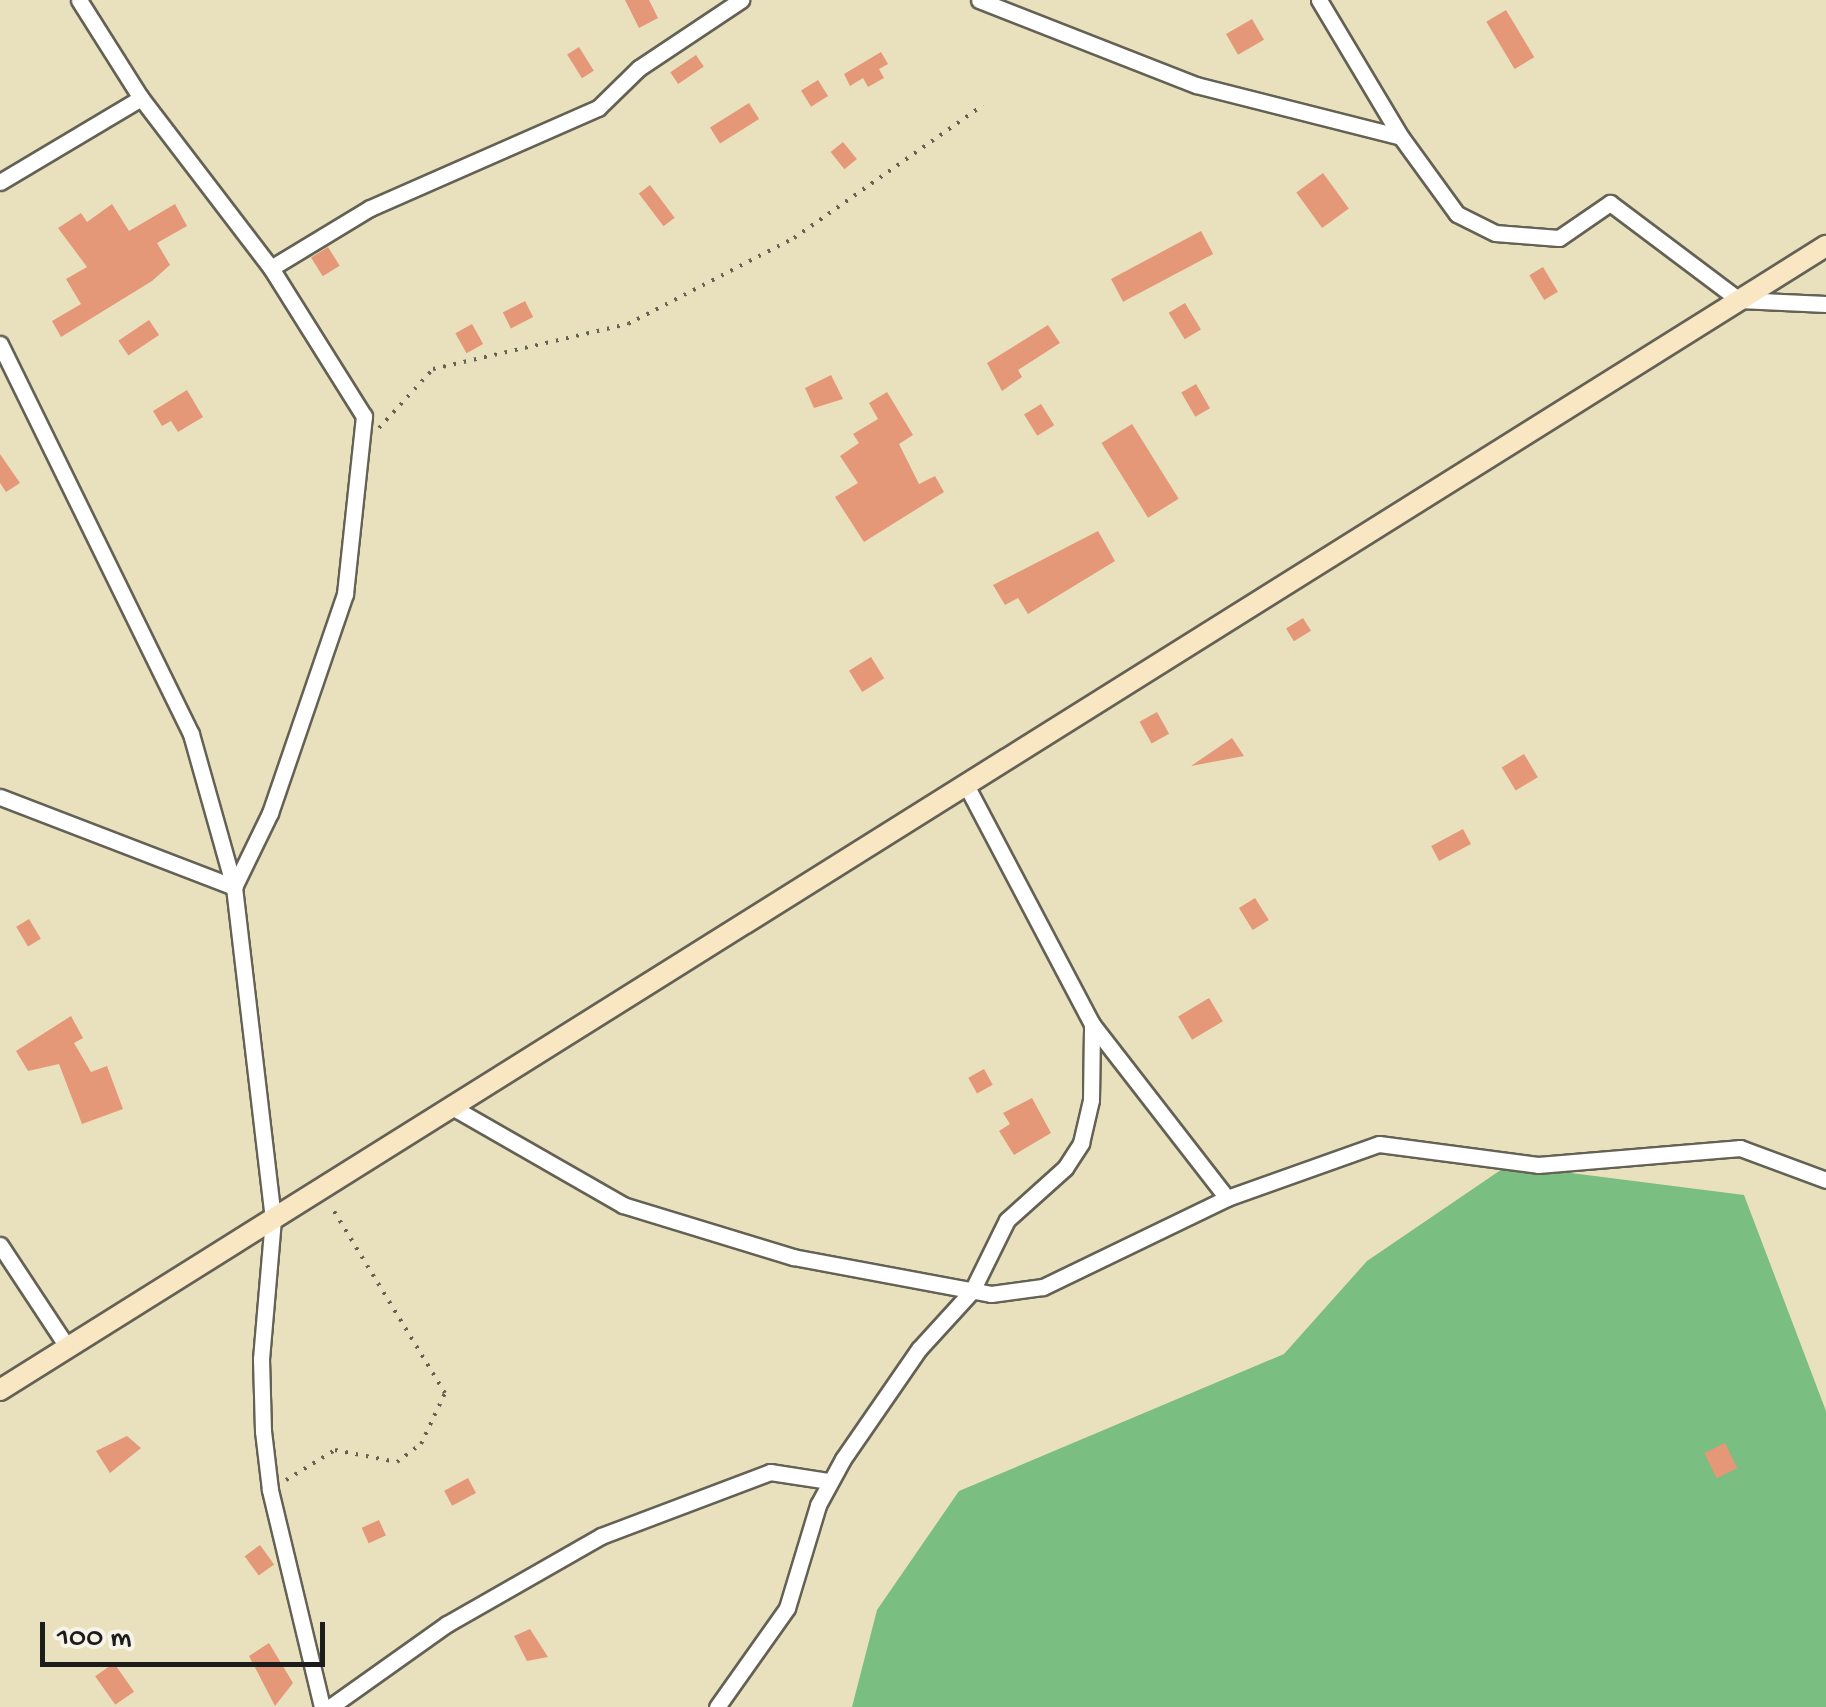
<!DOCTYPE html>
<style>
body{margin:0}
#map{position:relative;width:1826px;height:1707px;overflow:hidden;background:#e9e1be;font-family:"Gochi Hand",sans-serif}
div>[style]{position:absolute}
.forest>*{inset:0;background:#7abe81}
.building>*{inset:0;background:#e49878;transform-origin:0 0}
.path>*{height:4px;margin-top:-2px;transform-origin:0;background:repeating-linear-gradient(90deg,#646155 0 2.5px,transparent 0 10.5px)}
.roads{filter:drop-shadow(2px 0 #646155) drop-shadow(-2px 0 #646155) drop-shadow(0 2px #646155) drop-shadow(0 -2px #646155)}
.street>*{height:15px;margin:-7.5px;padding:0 7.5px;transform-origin:7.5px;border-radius:7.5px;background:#fff}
.secondary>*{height:20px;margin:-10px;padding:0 10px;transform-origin:10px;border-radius:10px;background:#f9e7c3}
span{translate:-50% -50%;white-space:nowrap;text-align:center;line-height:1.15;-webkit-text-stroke:10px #f7f3e8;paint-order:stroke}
.scale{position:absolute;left:40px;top:1622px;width:285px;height:45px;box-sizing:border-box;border:5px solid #1c1c1c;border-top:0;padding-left:12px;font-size:30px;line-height:35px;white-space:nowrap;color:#1c1c1c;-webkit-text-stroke:8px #f7f3e8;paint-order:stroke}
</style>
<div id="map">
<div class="forest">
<div style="clip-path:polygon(1508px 1165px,1744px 1195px,1826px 1411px,1826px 1707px,852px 1707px,877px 1610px,959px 1491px,1284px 1354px,1367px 1261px)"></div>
</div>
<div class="building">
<div style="clip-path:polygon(625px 0,649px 0,658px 18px,639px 28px)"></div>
<div style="left:1506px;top:10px;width:55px;height:23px;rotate:59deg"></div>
<div style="left:1252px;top:19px;width:24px;height:30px;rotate:60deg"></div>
<div style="left:579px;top:47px;width:28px;height:14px;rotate:58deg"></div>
<div style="clip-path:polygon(881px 52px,888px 64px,879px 69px,884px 78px,868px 87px,863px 78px,850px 86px,844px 74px)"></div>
<div style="left:696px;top:55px;width:14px;height:31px;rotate:56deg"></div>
<div style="left:818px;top:80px;width:19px;height:20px;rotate:58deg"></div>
<div style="left:749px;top:103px;width:19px;height:46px;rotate:58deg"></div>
<div style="left:843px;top:142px;width:22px;height:16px;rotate:51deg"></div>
<div style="left:1323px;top:173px;width:44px;height:33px;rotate:54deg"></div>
<div style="left:650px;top:185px;width:41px;height:14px;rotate:53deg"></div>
<div style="clip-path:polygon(112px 204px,129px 231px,175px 204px,187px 226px,157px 243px,170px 265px,152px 281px,61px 337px,52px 321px,81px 304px,66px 279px,87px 267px,58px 228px,81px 213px,87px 222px)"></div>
<div style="left:1201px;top:231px;width:26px;height:102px;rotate:62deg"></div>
<div style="left:328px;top:247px;width:22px;height:20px;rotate:58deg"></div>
<div style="left:1543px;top:267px;width:29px;height:16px;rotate:59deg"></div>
<div style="left:525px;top:301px;width:18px;height:25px;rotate:63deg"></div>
<div style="left:1185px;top:303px;width:31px;height:19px;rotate:59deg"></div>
<div style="left:149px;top:320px;width:18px;height:37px;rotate:56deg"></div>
<div style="left:472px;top:324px;width:23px;height:19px;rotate:61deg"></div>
<div style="clip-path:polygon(1048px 325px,1060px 343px,1018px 370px,1022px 377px,1002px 391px,987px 363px)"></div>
<div style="clip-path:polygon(831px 375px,843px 399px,814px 408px,805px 388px)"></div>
<div style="left:1196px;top:384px;width:28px;height:17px;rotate:60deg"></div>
<div style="clip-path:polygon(187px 390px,203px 417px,178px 432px,171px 421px,162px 426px,153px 411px)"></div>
<div style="clip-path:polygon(887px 392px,913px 435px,899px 444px,919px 484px,935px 476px,944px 492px,864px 542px,835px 497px,858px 483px,840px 456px,859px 443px,853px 434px,878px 419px,869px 403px)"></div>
<div style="left:1041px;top:404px;width:25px;height:20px;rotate:58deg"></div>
<div style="left:1132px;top:424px;width:88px;height:36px;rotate:58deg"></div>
<div style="clip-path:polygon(0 454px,20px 483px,6px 492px,0 483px)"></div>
<div style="clip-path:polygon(1098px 531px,1115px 561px,1028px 614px,1018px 598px,1005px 605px,993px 585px)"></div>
<div style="left:1303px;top:618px;width:15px;height:20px;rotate:58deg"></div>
<div style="left:871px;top:657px;width:25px;height:26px;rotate:58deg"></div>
<div style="left:1157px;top:712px;width:25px;height:20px;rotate:61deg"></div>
<div style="clip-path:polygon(1232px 738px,1244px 756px,1191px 766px)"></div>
<div style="left:1524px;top:754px;width:27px;height:26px;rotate:59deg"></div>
<div style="left:1463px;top:829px;width:17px;height:36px;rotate:62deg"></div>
<div style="left:1255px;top:898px;width:26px;height:19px;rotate:58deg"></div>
<div style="left:29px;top:919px;width:23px;height:15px;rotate:59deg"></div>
<div style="left:1209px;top:998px;width:27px;height:36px;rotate:59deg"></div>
<div style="clip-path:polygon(71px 1016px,83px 1038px,74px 1043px,91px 1072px,107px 1066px,123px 1109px,82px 1124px,59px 1064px,28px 1071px,16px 1051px)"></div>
<div style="left:984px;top:1069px;width:18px;height:18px;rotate:61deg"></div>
<div style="clip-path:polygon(1032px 1098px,1051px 1133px,1014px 1155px,999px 1131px,1010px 1124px,1003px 1113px)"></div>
<div style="clip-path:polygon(127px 1436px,141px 1448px,110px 1473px,96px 1451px)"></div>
<div style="left:1725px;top:1443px;width:28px;height:23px;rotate:64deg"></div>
<div style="left:468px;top:1478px;width:17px;height:27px;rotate:62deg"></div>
<div style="left:379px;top:1520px;width:17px;height:19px;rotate:66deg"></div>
<div style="left:260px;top:1545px;width:24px;height:19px;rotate:54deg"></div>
<div style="clip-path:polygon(530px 1629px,548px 1657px,527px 1661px,514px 1636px)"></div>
<div style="clip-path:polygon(269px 1643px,293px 1683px,275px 1706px,249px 1656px)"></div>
<div style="left:114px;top:1663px;width:35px;height:23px;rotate:55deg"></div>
</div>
<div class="path">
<div style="left:379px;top:428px;width:80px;rotate:-47.5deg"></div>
<div style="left:433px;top:369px;width:200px;rotate:-13deg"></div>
<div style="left:628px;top:324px;width:187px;rotate:-27.4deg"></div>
<div style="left:794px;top:238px;width:231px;rotate:-35.1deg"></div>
<div style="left:286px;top:1480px;width:57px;rotate:-31.5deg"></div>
<div style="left:335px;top:1450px;width:63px;rotate:11deg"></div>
<div style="left:397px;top:1462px;width:30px;rotate:-37deg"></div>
<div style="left:421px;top:1444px;width:56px;rotate:-64.8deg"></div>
<div style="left:445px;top:1393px;width:219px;rotate:-121.4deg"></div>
</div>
<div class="roads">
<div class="street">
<div style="left:79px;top:0;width:116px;rotate:57.7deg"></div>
<div style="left:141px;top:98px;width:214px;rotate:52.6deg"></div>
<div style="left:271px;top:268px;width:175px;rotate:57.9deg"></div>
<div style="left:364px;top:416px;width:179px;rotate:96.1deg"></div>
<div style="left:345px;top:594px;width:231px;rotate:108.9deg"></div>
<div style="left:270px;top:813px;width:82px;rotate:115.9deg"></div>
<div style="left:979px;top:0;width:233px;rotate:21.4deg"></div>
<div style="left:1196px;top:85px;width:211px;rotate:14.2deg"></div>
<div style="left:1319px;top:0;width:160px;rotate:59.1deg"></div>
<div style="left:1401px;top:137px;width:95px;rotate:54deg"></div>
<div style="left:1457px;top:214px;width:42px;rotate:26.6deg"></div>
<div style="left:1495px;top:233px;width:64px;rotate:4.5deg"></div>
<div style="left:1559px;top:238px;width:62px;rotate:-34.5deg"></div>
<div style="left:1610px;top:203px;width:161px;rotate:36.9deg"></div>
<div style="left:1739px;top:300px;width:87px;rotate:2.6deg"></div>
<div style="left:0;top:182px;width:164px;rotate:-30.8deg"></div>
<div style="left:271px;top:268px;width:116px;rotate:-31.2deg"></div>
<div style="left:370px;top:208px;width:249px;rotate:-23.7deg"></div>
<div style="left:598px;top:108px;width:57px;rotate:-44.3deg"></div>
<div style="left:639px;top:68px;width:123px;rotate:-33.7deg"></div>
<div style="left:0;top:344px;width:434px;rotate:63.9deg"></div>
<div style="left:191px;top:734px;width:159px;rotate:74.3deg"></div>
<div style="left:234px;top:887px;width:334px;rotate:83.3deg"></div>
<div style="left:273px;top:1219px;width:141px;rotate:94.9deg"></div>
<div style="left:261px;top:1359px;width:72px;rotate:88.4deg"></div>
<div style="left:263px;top:1431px;width:59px;rotate:83.2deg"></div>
<div style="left:270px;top:1490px;width:223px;rotate:76.5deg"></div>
<div style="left:966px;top:785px;width:270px;rotate:62.2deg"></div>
<div style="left:1092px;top:1024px;width:220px;rotate:52.2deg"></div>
<div style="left:0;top:797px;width:251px;rotate:21deg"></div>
<div style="left:452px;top:1107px;width:197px;rotate:29.8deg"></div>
<div style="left:623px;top:1205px;width:178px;rotate:17deg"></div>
<div style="left:793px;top:1257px;width:201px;rotate:10.6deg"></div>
<div style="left:991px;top:1294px;width:52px;rotate:-7.7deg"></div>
<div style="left:1043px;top:1287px;width:204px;rotate:-25.8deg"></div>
<div style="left:1227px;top:1198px;width:161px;rotate:-19.6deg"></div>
<div style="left:1379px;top:1144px;width:160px;rotate:7.5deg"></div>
<div style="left:1538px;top:1165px;width:203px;rotate:-4.8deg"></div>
<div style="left:1740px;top:1148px;width:92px;rotate:20.4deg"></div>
<div style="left:0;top:1245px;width:123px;rotate:56.6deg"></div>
<div style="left:330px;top:1707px;width:143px;rotate:-35.4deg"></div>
<div style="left:447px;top:1624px;width:177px;rotate:-29.7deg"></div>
<div style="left:601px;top:1536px;width:181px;rotate:-20.7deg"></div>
<div style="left:770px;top:1472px;width:60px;rotate:8.7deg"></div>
<div style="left:717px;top:1707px;width:121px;rotate:-54.7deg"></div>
<div style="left:787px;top:1608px;width:108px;rotate:-73.2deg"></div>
<div style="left:818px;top:1505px;width:52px;rotate:-61.5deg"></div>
<div style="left:843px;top:1459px;width:134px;rotate:-55.4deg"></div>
<div style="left:919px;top:1349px;width:79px;rotate:-47.6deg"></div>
<div style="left:972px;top:1291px;width:79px;rotate:-63.8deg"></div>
<div style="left:1007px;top:1220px;width:78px;rotate:-41.9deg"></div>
<div style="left:1065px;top:1168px;width:30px;rotate:-57deg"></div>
<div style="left:1081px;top:1143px;width:44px;rotate:-76.9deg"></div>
<div style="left:1091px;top:1100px;width:76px;rotate:-89.2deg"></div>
</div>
<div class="secondary">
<div style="left:0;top:1390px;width:2155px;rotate:-32.07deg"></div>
</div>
</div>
<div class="scale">100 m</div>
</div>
